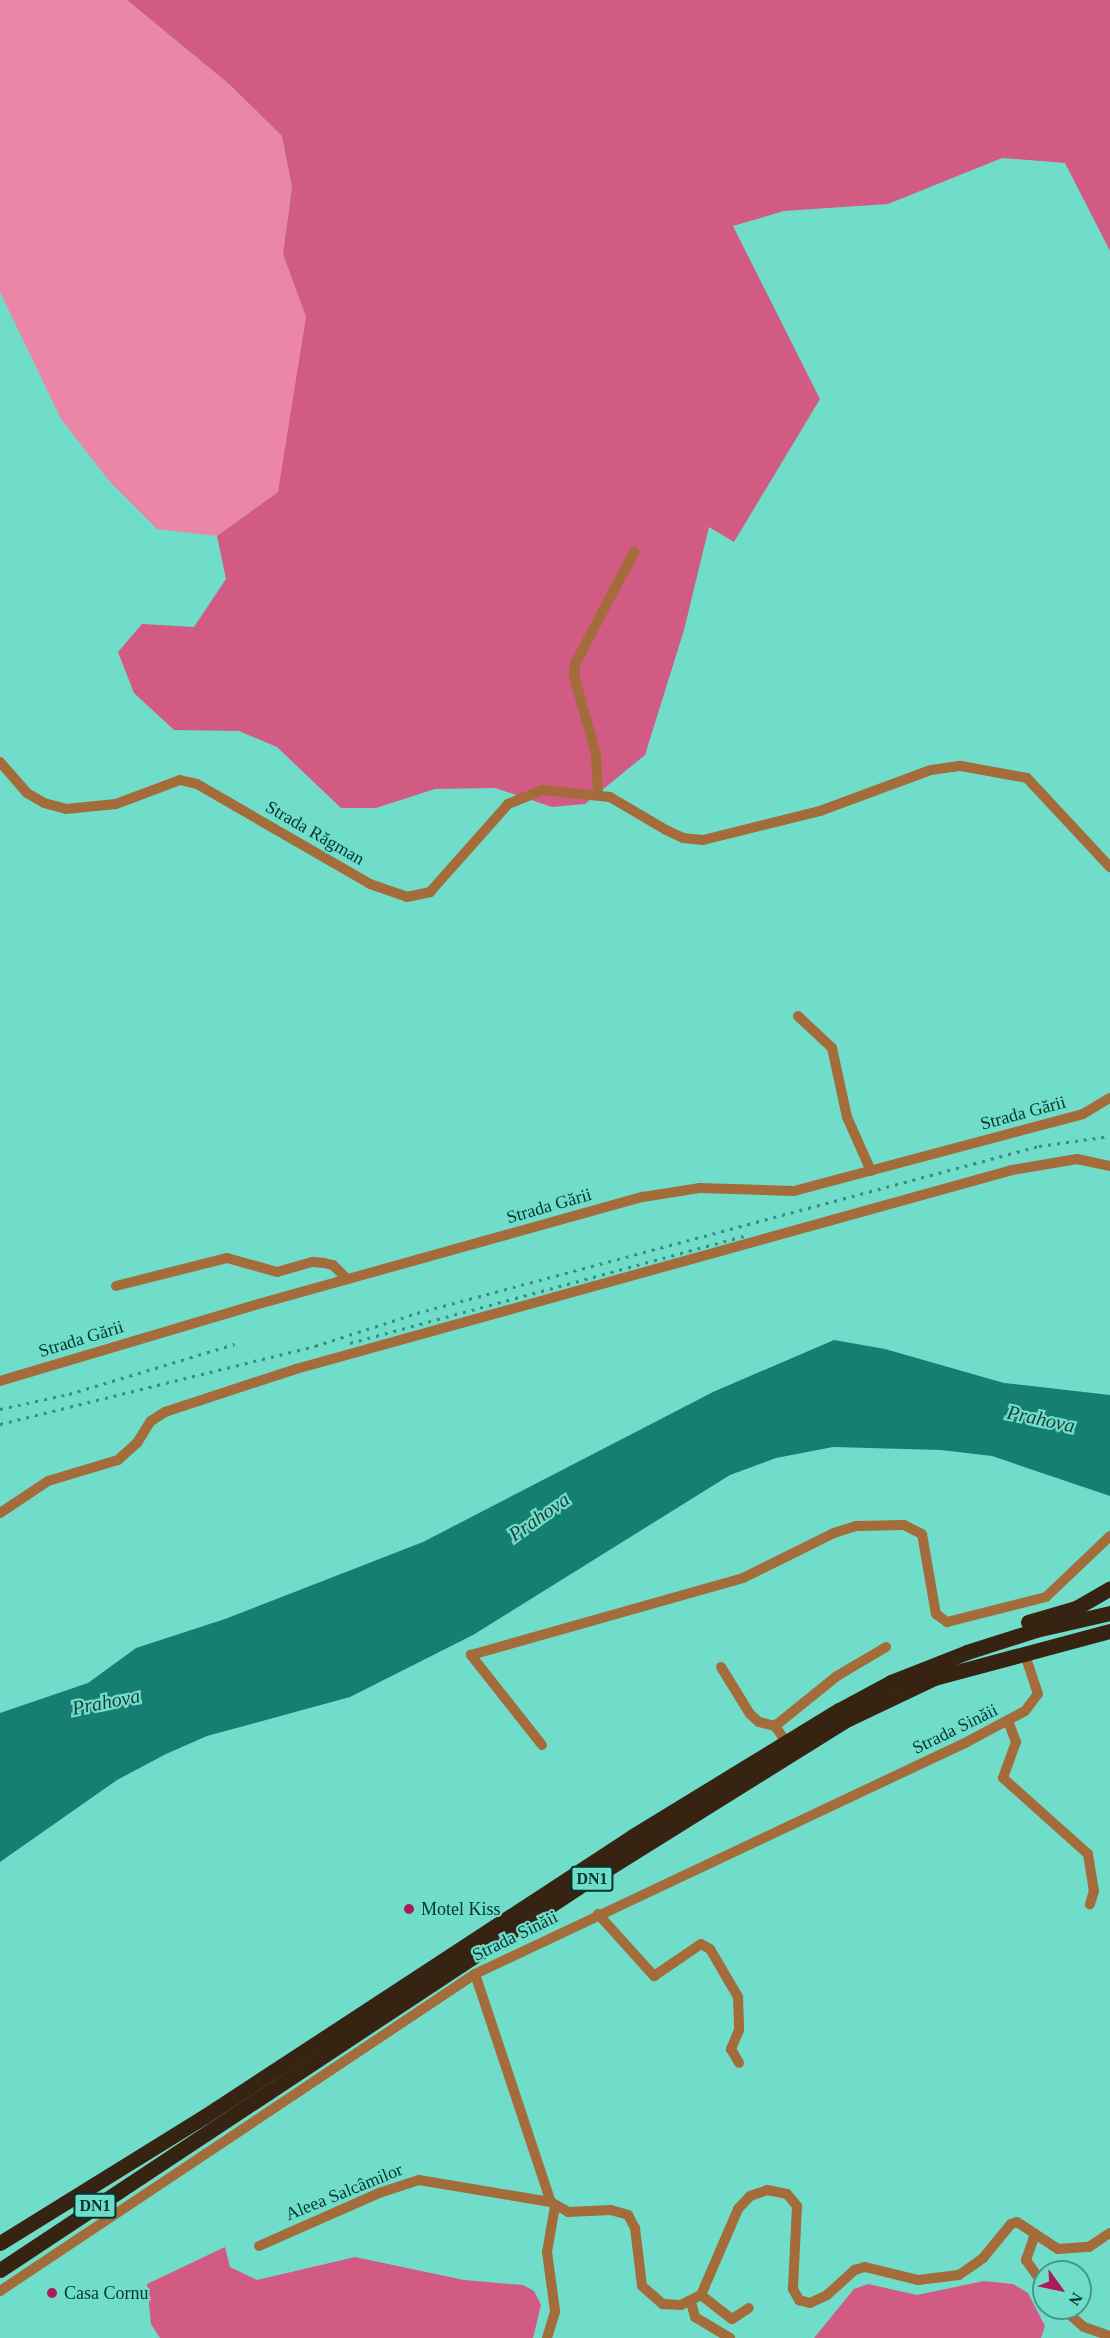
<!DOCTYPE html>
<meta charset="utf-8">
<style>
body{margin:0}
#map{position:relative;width:1110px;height:2338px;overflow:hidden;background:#70ddca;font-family:Georgia,serif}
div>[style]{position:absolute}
.green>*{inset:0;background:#ec86a6}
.forest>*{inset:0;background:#d15b83}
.water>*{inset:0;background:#158072}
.minor>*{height:10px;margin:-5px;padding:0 5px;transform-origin:5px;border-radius:5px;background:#a36c3a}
.highway>*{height:15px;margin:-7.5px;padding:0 7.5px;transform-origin:7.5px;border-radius:7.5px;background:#372311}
.rail>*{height:3px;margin-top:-1.5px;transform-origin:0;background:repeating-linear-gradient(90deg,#3c8d80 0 3px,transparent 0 9px)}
.dots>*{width:16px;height:16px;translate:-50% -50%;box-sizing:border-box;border:3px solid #70ddca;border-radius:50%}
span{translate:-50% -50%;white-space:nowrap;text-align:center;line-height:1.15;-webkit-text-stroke:4.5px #70ddca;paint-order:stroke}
.shield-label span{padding:2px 4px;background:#70ddca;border:2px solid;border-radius:4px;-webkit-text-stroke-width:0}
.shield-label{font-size:16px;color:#03362f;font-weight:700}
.street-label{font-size:18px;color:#03362f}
.poi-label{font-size:18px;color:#03362f}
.left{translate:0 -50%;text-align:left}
.water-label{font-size:20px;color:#1d3a35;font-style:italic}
.north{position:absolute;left:1032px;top:2260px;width:60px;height:60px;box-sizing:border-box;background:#70ddca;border:2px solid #449a8c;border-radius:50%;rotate:123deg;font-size:16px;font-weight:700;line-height:24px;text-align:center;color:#03362f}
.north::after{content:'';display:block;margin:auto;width:21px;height:27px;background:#a91b59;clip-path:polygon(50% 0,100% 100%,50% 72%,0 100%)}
</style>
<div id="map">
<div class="green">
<div style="clip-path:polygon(0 0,127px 0,229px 84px,282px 136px,292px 187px,283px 254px,306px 317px,287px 445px,278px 492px,217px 536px,157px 529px,110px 482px,61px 419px,0 292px)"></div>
</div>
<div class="forest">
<div style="clip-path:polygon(127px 0,1110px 0,1110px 251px,1065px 163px,1002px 158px,888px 204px,784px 211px,733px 226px,820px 399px,734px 542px,709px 527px,684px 630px,645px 755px,585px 804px,552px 807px,495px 788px,435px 789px,376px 808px,341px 808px,277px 747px,239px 731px,174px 730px,134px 693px,118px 652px,142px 624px,194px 627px,226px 579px,217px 536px,278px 492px,306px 317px,283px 254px,292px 187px,282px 136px,229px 84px)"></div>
<div style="clip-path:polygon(225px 2247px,230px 2267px,257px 2280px,355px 2257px,464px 2280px,523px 2285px,534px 2291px,541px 2305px,533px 2338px,160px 2338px,151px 2324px,147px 2284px)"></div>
<div style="clip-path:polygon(984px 2281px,1013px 2284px,1028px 2293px,1045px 2326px,1041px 2338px,814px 2338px,854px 2289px,868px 2284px,917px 2295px)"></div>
</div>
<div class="water">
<div style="clip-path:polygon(834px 1340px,885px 1349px,1004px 1383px,1110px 1395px,1110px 1496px,992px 1456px,941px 1450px,833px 1447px,776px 1458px,730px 1475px,473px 1635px,350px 1697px,207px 1736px,166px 1754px,117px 1780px,0 1862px,0 1713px,88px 1683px,136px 1648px,225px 1619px,423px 1542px,713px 1392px)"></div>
</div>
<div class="minor">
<div style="left:0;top:762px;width:41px;rotate:48.9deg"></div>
<div style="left:27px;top:793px;width:20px;rotate:30deg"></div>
<div style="left:44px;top:803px;width:23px;rotate:15deg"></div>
<div style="left:66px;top:809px;width:50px;rotate:-5.7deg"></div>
<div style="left:116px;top:804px;width:68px;rotate:-20.6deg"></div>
<div style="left:180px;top:780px;width:17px;rotate:13deg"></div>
<div style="left:197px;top:784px;width:200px;rotate:30deg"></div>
<div style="left:370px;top:884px;width:39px;rotate:19deg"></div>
<div style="left:407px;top:897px;width:24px;rotate:-12deg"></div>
<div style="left:430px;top:892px;width:118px;rotate:-48.4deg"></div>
<div style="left:508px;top:804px;width:37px;rotate:-22deg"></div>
<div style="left:542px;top:790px;width:68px;rotate:5.9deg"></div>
<div style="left:610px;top:797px;width:65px;rotate:30.5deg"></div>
<div style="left:666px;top:830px;width:19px;rotate:25deg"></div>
<div style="left:683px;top:838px;width:20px;rotate:6deg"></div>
<div style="left:703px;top:840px;width:121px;rotate:-13.9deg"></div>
<div style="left:820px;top:811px;width:118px;rotate:-20.3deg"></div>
<div style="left:931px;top:770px;width:30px;rotate:-8deg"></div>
<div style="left:961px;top:766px;width:67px;rotate:10.3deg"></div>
<div style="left:1027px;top:778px;width:122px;rotate:47deg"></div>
<div style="left:598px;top:793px;width:38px;rotate:-93deg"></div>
<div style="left:596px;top:755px;width:83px;rotate:-105.4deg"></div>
<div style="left:574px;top:675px;width:11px;rotate:-85deg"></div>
<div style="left:575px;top:664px;width:127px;rotate:-62.2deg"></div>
<div style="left:798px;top:1016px;width:47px;rotate:43.3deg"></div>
<div style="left:832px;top:1048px;width:71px;rotate:77.7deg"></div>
<div style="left:847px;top:1117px;width:59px;rotate:66deg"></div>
<div style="left:116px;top:1286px;width:114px;rotate:-14.2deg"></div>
<div style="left:227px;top:1258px;width:52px;rotate:15.6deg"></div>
<div style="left:277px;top:1272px;width:37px;rotate:-16deg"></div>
<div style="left:313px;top:1262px;width:11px;rotate:5deg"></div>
<div style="left:324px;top:1263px;width:9px;rotate:13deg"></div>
<div style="left:333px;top:1265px;width:20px;rotate:45deg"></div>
<div style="left:0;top:1381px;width:266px;rotate:-16.6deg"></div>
<div style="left:255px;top:1305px;width:403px;rotate:-15.6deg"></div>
<div style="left:643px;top:1197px;width:58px;rotate:-9deg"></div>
<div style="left:700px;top:1188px;width:94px;rotate:1.8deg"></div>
<div style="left:794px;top:1191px;width:299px;rotate:-14.9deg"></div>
<div style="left:1083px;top:1114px;width:31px;rotate:-31deg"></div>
<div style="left:0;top:1513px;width:58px;rotate:-33.7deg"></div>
<div style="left:48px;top:1481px;width:73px;rotate:-16.7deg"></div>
<div style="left:118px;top:1460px;width:25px;rotate:-42deg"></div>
<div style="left:137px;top:1443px;width:26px;rotate:-58deg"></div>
<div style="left:151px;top:1421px;width:17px;rotate:-33deg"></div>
<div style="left:165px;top:1412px;width:138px;rotate:-18.2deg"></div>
<div style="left:296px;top:1369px;width:743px;rotate:-15.53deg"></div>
<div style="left:1012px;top:1170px;width:66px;rotate:-9.6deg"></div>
<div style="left:1077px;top:1159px;width:34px;rotate:12deg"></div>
<div style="left:721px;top:1667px;width:55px;rotate:58.3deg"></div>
<div style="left:750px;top:1714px;width:12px;rotate:42deg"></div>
<div style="left:759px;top:1722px;width:16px;rotate:14deg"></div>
<div style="left:775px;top:1726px;width:19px;rotate:55deg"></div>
<div style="left:1008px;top:1721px;width:22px;rotate:69deg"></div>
<div style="left:1016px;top:1742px;width:38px;rotate:110deg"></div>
<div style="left:1003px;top:1778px;width:114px;rotate:41.8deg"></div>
<div style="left:1088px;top:1854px;width:37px;rotate:81deg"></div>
<div style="left:1094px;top:1891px;width:14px;rotate:107deg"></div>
<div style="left:775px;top:1726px;width:80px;rotate:-38.9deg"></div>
<div style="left:837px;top:1676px;width:57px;rotate:-30.6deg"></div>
<div style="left:542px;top:1745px;width:115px;rotate:-128.3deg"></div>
<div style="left:471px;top:1655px;width:283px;rotate:-15.8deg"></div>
<div style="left:743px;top:1578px;width:102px;rotate:-26.3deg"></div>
<div style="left:834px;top:1533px;width:23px;rotate:-18deg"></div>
<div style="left:856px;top:1526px;width:48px;rotate:-1.2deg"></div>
<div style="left:904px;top:1525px;width:20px;rotate:27deg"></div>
<div style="left:922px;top:1534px;width:81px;rotate:80.1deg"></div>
<div style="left:936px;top:1614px;width:14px;rotate:36deg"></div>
<div style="left:947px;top:1622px;width:102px;rotate:-14.2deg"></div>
<div style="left:1046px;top:1597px;width:88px;rotate:-43.6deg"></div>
<div style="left:598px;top:1914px;width:84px;rotate:47.9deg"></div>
<div style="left:654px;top:1976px;width:57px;rotate:-34.2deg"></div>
<div style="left:701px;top:1944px;width:10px;rotate:29deg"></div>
<div style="left:710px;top:1949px;width:56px;rotate:59.7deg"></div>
<div style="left:738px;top:1997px;width:33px;rotate:88deg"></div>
<div style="left:739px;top:2030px;width:21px;rotate:113deg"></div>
<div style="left:731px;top:2049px;width:16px;rotate:60deg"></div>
<div style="left:475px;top:1974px;width:240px;rotate:71.6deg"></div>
<div style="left:551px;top:2202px;width:20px;rotate:30deg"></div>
<div style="left:568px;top:2212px;width:43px;rotate:-2.7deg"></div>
<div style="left:611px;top:2210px;width:18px;rotate:16deg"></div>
<div style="left:628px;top:2215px;width:15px;rotate:62deg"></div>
<div style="left:635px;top:2228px;width:58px;rotate:83.1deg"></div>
<div style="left:642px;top:2286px;width:28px;rotate:41deg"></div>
<div style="left:663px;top:2304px;width:18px;rotate:3deg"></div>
<div style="left:681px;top:2305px;width:22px;rotate:-27deg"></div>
<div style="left:701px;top:2295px;width:94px;rotate:-66.7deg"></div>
<div style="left:738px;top:2209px;width:18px;rotate:-47deg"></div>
<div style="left:750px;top:2196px;width:18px;rotate:-19deg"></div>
<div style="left:767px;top:2190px;width:20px;rotate:11deg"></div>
<div style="left:787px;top:2194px;width:16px;rotate:50deg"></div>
<div style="left:797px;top:2206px;width:83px;rotate:92.8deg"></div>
<div style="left:793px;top:2289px;width:13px;rotate:61deg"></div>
<div style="left:799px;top:2300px;width:11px;rotate:15deg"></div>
<div style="left:810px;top:2303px;width:19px;rotate:-25deg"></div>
<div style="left:827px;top:2295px;width:38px;rotate:-42deg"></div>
<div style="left:855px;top:2270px;width:10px;rotate:-17deg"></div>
<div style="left:865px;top:2267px;width:55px;rotate:13.8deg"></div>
<div style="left:918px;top:2280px;width:41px;rotate:-7deg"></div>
<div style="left:959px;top:2275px;width:29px;rotate:-35deg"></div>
<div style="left:983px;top:2258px;width:44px;rotate:-50.5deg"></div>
<div style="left:1011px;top:2224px;width:6px;rotate:-18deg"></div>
<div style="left:1017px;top:2222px;width:49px;rotate:33.4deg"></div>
<div style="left:1058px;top:2249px;width:31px;rotate:-4deg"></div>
<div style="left:1089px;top:2247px;width:25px;rotate:-34deg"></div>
<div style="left:1035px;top:2234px;width:28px;rotate:109deg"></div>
<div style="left:1026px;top:2260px;width:32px;rotate:55deg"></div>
<div style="left:259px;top:2246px;width:131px;rotate:-23.8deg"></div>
<div style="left:379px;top:2193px;width:42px;rotate:-18deg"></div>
<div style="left:419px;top:2180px;width:134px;rotate:9.5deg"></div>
<div style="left:0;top:2291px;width:571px;rotate:-33.72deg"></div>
<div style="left:475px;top:1974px;width:542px;rotate:-25.24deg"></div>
<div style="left:965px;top:1743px;width:68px;rotate:-28.1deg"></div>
<div style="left:1025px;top:1711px;width:21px;rotate:-53deg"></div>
<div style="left:1038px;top:1694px;width:44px;rotate:-108.4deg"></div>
<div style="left:701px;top:2295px;width:39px;rotate:38deg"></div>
<div style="left:732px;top:2319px;width:20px;rotate:-33deg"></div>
<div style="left:691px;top:2302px;width:16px;rotate:75deg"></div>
<div style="left:695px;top:2317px;width:41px;rotate:31deg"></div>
<div style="left:1062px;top:2308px;width:29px;rotate:41deg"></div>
<div style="left:1084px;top:2327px;width:28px;rotate:19deg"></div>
<div style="left:547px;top:2338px;width:28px;rotate:-73deg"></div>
<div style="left:555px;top:2311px;width:60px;rotate:-97.7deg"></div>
<div style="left:547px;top:2252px;width:47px;rotate:-80.1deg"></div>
</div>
<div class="highway">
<div style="left:1028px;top:1622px;width:50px;rotate:-16.3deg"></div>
<div style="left:1076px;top:1608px;width:39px;rotate:-30deg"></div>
<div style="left:0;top:2243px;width:241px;rotate:-31.8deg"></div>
<div style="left:205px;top:2116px;width:511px;rotate:-33.19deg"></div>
<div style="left:633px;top:1836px;width:241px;rotate:-31.5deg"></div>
<div style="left:839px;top:1710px;width:59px;rotate:-28.3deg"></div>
<div style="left:891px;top:1682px;width:82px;rotate:-21.5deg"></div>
<div style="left:967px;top:1652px;width:72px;rotate:-17.7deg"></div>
<div style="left:1036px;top:1630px;width:76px;rotate:-12.9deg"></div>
<div style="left:0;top:2270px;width:692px;rotate:-33.51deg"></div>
<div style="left:577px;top:1888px;width:315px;rotate:-32deg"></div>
<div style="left:844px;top:1721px;width:100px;rotate:-25.5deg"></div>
<div style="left:934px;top:1678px;width:182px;rotate:-15deg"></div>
</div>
<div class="rail">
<div style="left:350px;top:1343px;width:408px;rotate:-15.2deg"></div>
<div style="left:0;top:1409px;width:71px;rotate:-12.3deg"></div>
<div style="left:69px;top:1394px;width:173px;rotate:-16.8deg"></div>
<div style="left:0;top:1424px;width:325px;rotate:-13.9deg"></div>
<div style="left:315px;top:1346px;width:107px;rotate:-17.9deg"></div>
<div style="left:417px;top:1313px;width:644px;rotate:-15.03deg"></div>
<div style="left:1039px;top:1146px;width:72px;rotate:-8deg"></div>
</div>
<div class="dots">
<div style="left:409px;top:1909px;background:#a91b59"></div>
<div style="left:52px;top:2293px;background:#a91b59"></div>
</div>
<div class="shield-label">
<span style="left:592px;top:1879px">DN1</span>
<span style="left:95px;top:2206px">DN1</span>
</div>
<div class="street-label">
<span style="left:315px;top:833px;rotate:30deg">Strada Răgman</span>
<span style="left:1023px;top:1113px;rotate:-15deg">Strada Gării</span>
<span style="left:549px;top:1206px;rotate:-16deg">Strada Gării</span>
<span style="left:81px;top:1339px;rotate:-17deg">Strada Gării</span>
<span style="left:955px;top:1729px;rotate:-26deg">Strada Sinăii</span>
<span style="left:515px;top:1936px;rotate:-26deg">Strada Sinăii</span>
<span style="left:344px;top:2192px;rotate:-22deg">Aleea Salcâmilor</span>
</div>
<div class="poi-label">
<span class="left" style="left:421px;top:1909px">Motel Kiss</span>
<span class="left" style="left:64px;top:2293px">Casa Cornu</span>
</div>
<div class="water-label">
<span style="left:1041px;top:1419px;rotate:12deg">Prahova</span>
<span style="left:539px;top:1517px;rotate:-35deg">Prahova</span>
<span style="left:106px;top:1702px;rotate:-11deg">Prahova</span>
</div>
<div class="north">N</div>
</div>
